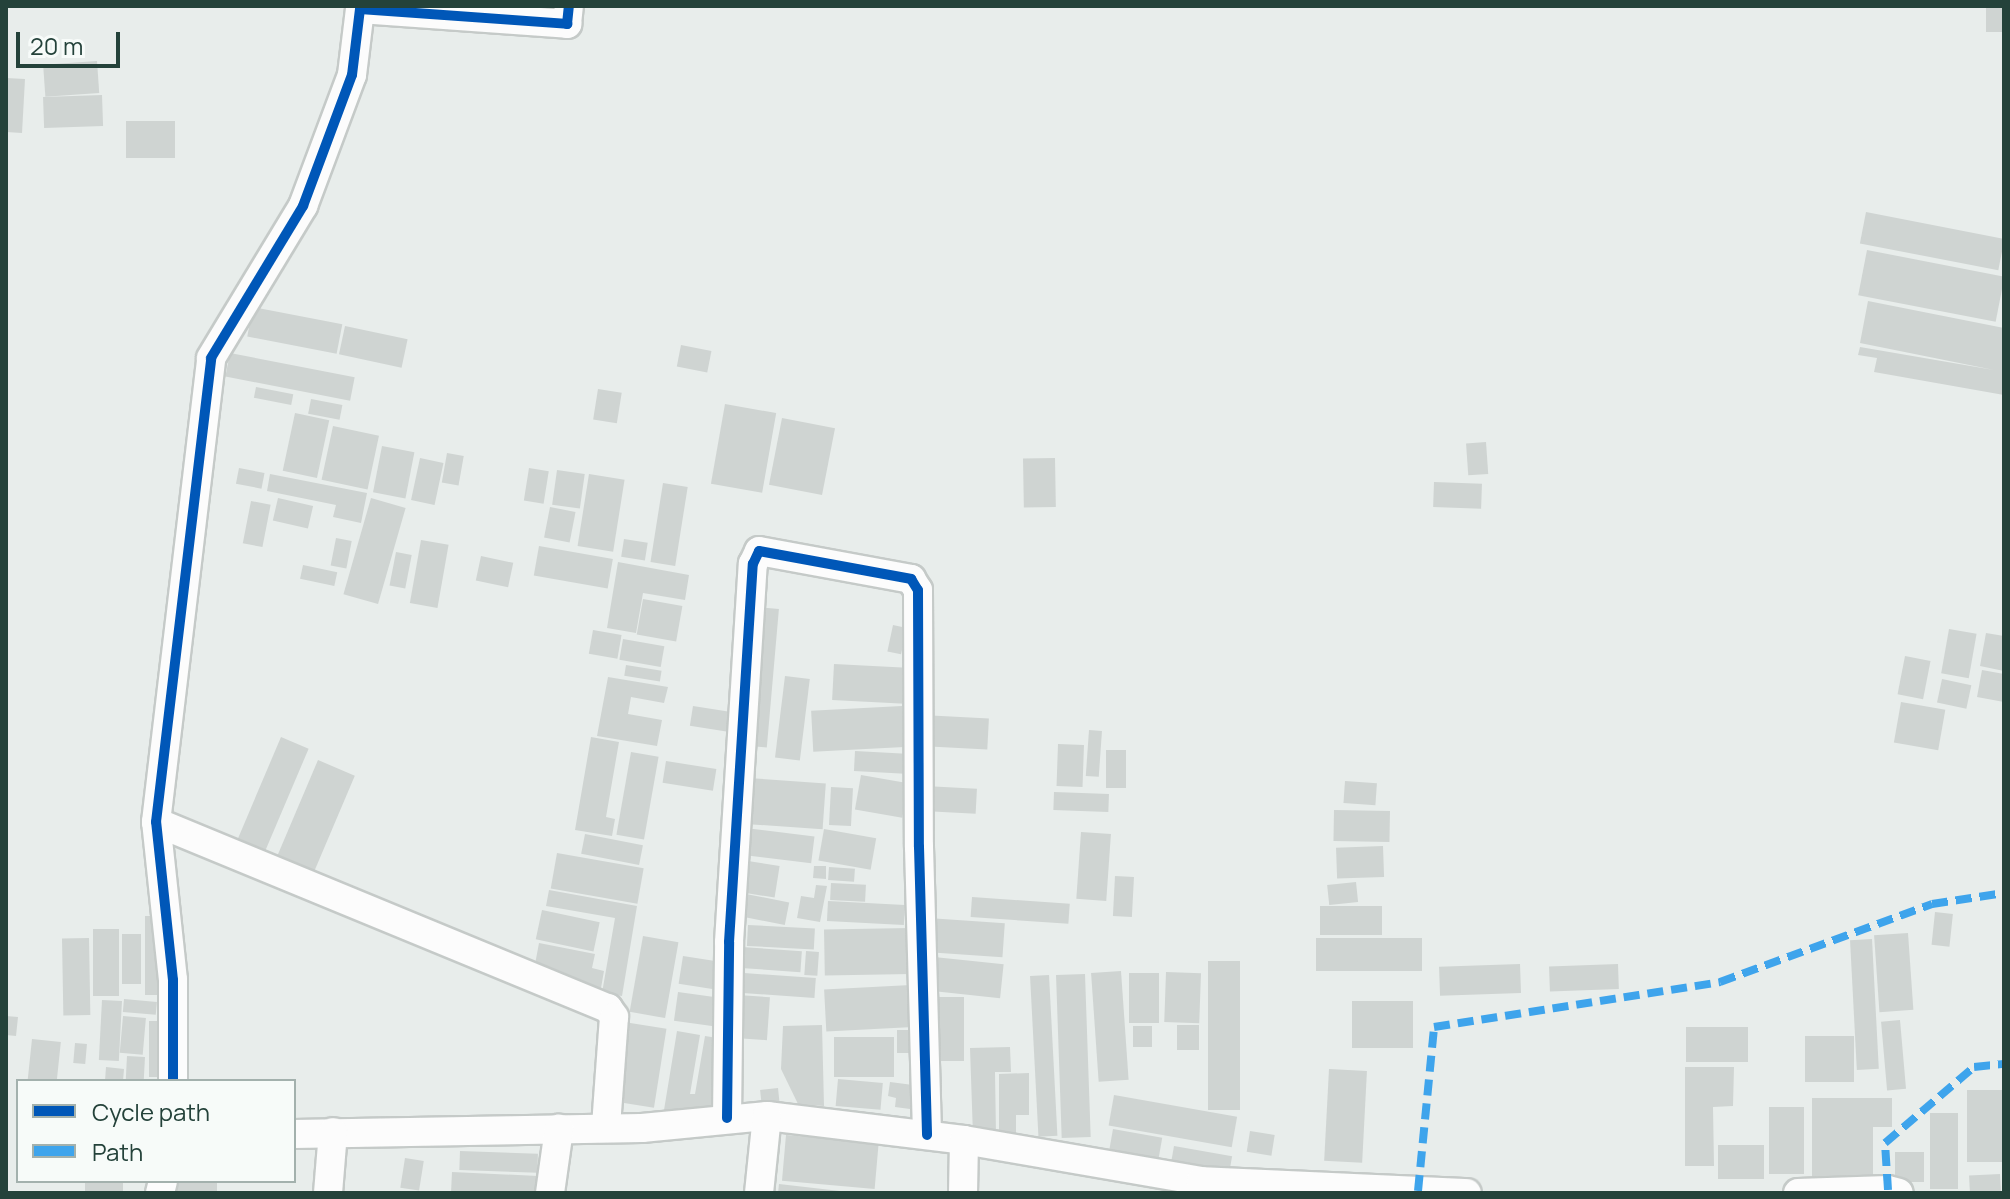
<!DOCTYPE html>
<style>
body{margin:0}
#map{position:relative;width:2010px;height:1199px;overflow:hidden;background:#e8edeb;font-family:Manrope,sans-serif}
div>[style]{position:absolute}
.building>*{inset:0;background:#cfd4d2;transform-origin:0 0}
.roads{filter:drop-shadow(2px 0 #c5cac8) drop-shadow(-2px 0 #c5cac8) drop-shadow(0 2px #c5cac8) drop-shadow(0 -2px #c5cac8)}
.street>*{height:28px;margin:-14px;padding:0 14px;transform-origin:14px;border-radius:14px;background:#fcfcfc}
.quiet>*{height:8px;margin-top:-4px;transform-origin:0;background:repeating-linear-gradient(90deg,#3ea4ec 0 16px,transparent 0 24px)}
.cycleway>*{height:10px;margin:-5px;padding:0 5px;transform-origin:5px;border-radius:5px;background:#0057b8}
span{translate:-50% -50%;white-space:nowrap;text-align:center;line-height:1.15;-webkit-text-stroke:8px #f7fbf9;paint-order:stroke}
.frame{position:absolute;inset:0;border:8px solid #24423a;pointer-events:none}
.legend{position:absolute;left:16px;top:1079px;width:280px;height:104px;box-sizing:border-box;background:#f7fbf9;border:2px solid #a3b1ad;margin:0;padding:10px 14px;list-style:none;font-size:24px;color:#24423a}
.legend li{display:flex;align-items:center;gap:16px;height:40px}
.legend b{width:40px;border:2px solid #a3b1ad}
.scale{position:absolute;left:16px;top:32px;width:104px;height:36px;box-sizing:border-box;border:4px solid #24423a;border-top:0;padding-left:10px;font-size:24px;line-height:28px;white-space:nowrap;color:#24423a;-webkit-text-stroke:6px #f7fbf9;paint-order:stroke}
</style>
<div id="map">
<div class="building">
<div style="left:1986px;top:6px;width:18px;height:26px"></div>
<div style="left:97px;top:61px;width:32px;height:54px;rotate:86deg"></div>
<div style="clip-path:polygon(6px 78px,25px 79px,22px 133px,6px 132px)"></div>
<div style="left:102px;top:95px;width:31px;height:59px;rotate:88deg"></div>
<div style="left:175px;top:121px;width:37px;height:49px;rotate:90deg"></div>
<div style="left:1866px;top:212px;width:141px;height:32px;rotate:11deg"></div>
<div style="left:1867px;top:250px;width:140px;height:46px;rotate:11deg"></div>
<div style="clip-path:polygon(1868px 301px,2004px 328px,2004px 395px,1874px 372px,1877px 358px,1858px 355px,1860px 347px,1994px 370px,1860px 343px)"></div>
<div style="left:253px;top:307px;width:91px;height:30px;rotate:11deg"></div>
<div style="left:345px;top:326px;width:64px;height:29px;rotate:12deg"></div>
<div style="left:681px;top:345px;width:31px;height:22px;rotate:11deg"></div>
<div style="left:230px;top:353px;width:127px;height:24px;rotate:11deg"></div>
<div style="left:256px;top:387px;width:38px;height:11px;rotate:11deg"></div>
<div style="left:598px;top:389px;width:24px;height:31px;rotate:9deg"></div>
<div style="left:311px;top:399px;width:32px;height:15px;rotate:11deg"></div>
<div style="left:725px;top:404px;width:52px;height:81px;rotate:10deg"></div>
<div style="left:295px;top:413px;width:35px;height:59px;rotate:12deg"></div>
<div style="left:782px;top:418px;width:54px;height:68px;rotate:11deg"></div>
<div style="left:333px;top:426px;width:47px;height:55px;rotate:12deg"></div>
<div style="left:1486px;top:442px;width:32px;height:20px;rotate:86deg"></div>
<div style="left:382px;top:446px;width:33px;height:47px;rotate:11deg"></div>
<div style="left:447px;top:453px;width:17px;height:30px;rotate:10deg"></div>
<div style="left:420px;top:458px;width:24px;height:43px;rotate:12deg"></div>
<div style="left:1055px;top:458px;width:49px;height:32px;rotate:89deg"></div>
<div style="left:239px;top:468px;width:26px;height:16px;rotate:11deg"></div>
<div style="left:529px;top:468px;width:20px;height:33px;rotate:9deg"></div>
<div style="left:557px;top:470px;width:28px;height:35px;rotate:8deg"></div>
<div style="clip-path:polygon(270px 474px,367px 493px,361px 523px,333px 517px,336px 505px,267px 491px)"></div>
<div style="left:589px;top:474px;width:36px;height:73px;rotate:9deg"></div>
<div style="left:1434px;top:482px;width:48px;height:25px;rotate:2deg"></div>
<div style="left:663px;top:483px;width:25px;height:80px;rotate:9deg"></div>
<div style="left:278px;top:498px;width:36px;height:23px;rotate:13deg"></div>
<div style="left:371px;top:498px;width:36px;height:100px;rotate:16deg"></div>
<div style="left:251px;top:501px;width:20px;height:43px;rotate:11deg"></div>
<div style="left:550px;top:507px;width:26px;height:31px;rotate:11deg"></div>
<div style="left:336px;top:538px;width:16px;height:28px;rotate:11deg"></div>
<div style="left:624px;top:539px;width:24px;height:18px;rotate:9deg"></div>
<div style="left:421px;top:540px;width:28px;height:64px;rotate:10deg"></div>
<div style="left:539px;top:546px;width:75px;height:30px;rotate:10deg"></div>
<div style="left:396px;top:552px;width:16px;height:34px;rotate:11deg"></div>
<div style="left:481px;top:556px;width:33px;height:25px;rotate:12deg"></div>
<div style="clip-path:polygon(618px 562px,689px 575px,685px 600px,643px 593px,636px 633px,607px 628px)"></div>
<div style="left:303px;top:565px;width:35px;height:14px;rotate:12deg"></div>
<div style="left:643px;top:599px;width:40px;height:36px;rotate:10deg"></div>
<div style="left:757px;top:607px;width:22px;height:139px;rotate:5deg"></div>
<div style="left:893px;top:625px;width:14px;height:27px;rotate:12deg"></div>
<div style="left:1949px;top:629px;width:28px;height:45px;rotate:10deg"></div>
<div style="left:593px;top:630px;width:29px;height:24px;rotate:10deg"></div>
<div style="clip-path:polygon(1986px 633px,2004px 636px,2004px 671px,1980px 666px)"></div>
<div style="left:623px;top:639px;width:42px;height:21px;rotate:10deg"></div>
<div style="left:1905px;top:656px;width:26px;height:39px;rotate:11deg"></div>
<div style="left:834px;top:664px;width:73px;height:36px;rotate:3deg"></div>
<div style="left:626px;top:665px;width:36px;height:11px;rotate:9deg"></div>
<div style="clip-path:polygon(1982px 670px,2004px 674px,2004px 702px,1977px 697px)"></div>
<div style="left:785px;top:676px;width:25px;height:82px;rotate:7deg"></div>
<div style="clip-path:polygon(608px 677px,668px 687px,664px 703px,631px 697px,628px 714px,662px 720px,657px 746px,597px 736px)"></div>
<div style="left:1942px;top:679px;width:30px;height:24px;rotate:12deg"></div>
<div style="left:1901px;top:702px;width:45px;height:41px;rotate:10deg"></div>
<div style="left:693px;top:706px;width:37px;height:20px;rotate:9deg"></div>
<div style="left:902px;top:706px;width:41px;height:91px;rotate:87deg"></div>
<div style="left:922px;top:715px;width:67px;height:31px;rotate:3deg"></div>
<div style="left:1089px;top:730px;width:13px;height:46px;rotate:4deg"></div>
<div style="left:281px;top:737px;width:30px;height:124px;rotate:23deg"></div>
<div style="clip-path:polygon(591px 737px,619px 742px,606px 817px,615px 819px,612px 836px,575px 830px)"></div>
<div style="left:1058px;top:744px;width:26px;height:42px;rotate:2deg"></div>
<div style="left:1106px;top:750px;width:20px;height:38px"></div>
<div style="left:855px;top:751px;width:51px;height:20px;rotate:3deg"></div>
<div style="left:631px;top:752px;width:28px;height:84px;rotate:10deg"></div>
<div style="left:318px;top:760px;width:40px;height:113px;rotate:23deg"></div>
<div style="left:666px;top:761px;width:51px;height:22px;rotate:9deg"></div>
<div style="left:861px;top:775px;width:48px;height:35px;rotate:10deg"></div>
<div style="left:748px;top:778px;width:78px;height:46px;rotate:4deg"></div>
<div style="left:1345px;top:781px;width:32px;height:22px;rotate:4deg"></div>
<div style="left:925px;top:786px;width:52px;height:25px;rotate:3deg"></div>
<div style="left:831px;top:787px;width:22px;height:38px;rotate:3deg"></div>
<div style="left:1054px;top:792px;width:55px;height:18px;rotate:2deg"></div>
<div style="left:1334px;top:810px;width:56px;height:31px;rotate:1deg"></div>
<div style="left:745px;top:828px;width:70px;height:27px;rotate:7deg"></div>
<div style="left:824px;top:829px;width:53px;height:32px;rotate:10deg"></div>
<div style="left:1081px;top:832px;width:30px;height:67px;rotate:4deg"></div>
<div style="left:585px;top:834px;width:59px;height:20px;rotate:11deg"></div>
<div style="left:1383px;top:846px;width:31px;height:47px;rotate:88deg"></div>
<div style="left:557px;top:853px;width:88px;height:36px;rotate:10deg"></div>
<div style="left:748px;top:861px;width:32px;height:32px;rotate:9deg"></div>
<div style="clip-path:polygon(814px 866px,826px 866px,826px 879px,813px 878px)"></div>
<div style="left:829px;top:867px;width:26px;height:13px;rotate:4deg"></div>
<div style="left:1115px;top:876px;width:19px;height:40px;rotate:3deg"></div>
<div style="left:1356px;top:882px;width:20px;height:29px;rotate:84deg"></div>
<div style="left:831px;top:883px;width:35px;height:17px;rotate:3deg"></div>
<div style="clip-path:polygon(816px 885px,827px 886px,820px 922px,797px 918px,801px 896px,814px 898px)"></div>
<div style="clip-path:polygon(549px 890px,637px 906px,622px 996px,602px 993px,615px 918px,546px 906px)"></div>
<div style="left:746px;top:894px;width:44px;height:23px;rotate:11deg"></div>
<div style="left:972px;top:897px;width:98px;height:20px;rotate:4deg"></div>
<div style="left:828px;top:901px;width:77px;height:20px;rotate:3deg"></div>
<div style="left:1382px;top:906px;width:29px;height:62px;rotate:90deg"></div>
<div style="left:542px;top:910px;width:59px;height:30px;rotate:12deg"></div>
<div style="left:1935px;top:912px;width:18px;height:33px;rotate:6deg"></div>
<div style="left:145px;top:916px;width:19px;height:79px"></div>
<div style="left:928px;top:918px;width:77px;height:34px;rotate:4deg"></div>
<div style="left:748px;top:925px;width:67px;height:21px;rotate:3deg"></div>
<div style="left:910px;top:928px;width:46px;height:86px;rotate:89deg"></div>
<div style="left:119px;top:929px;width:67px;height:26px;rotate:90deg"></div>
<div style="left:1908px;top:933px;width:77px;height:34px;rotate:86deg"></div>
<div style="left:122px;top:934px;width:19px;height:50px"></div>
<div style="left:643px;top:936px;width:36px;height:77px;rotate:10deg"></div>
<div style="left:89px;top:938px;width:77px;height:27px;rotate:89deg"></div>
<div style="left:1422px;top:938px;width:33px;height:106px;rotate:90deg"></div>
<div style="left:1872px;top:939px;width:130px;height:22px;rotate:87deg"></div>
<div style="clip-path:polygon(539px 943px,595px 954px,592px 968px,604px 971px,601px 988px,533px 975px)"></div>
<div style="left:742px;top:947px;width:60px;height:21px;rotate:4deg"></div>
<div style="left:806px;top:951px;width:13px;height:24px;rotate:4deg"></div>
<div style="left:683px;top:956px;width:39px;height:28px;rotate:9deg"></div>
<div style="left:934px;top:957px;width:70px;height:34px;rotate:6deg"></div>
<div style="left:1208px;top:961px;width:32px;height:149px"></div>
<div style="left:1520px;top:964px;width:29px;height:81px;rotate:88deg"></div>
<div style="left:1618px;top:964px;width:25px;height:69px;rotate:88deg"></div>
<div style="left:1121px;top:971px;width:109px;height:30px;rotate:86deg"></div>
<div style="left:1166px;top:972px;width:35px;height:50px;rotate:2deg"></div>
<div style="left:744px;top:973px;width:72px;height:20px;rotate:4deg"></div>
<div style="left:1129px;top:973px;width:30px;height:50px"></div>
<div style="left:1085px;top:974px;width:163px;height:29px;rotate:88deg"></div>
<div style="left:1049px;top:975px;width:161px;height:19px;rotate:87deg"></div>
<div style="left:911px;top:985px;width:42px;height:87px;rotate:87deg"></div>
<div style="left:678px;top:992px;width:42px;height:29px;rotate:8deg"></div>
<div style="left:738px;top:995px;width:32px;height:43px;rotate:4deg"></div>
<div style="left:935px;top:997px;width:29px;height:64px"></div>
<div style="left:124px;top:999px;width:33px;height:13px;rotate:5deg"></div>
<div style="left:102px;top:1000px;width:20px;height:60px;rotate:3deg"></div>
<div style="left:1413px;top:1001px;width:47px;height:61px;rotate:90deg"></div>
<div style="clip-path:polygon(6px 1016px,18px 1017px,16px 1036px,6px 1035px)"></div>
<div style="left:123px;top:1016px;width:23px;height:37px;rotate:5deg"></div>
<div style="left:1900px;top:1020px;width:69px;height:19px;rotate:85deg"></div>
<div style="left:149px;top:1021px;width:19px;height:56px"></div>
<div style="left:624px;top:1022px;width:43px;height:80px;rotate:9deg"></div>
<div style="clip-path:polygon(822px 1025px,824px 1106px,798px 1104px,781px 1069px,783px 1026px)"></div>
<div style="left:1177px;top:1025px;width:22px;height:25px"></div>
<div style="left:1133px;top:1026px;width:19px;height:21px"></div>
<div style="left:1686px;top:1027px;width:62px;height:35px"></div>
<div style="left:897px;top:1030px;width:22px;height:23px"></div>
<div style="clip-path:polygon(677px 1031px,700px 1035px,690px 1094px,695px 1094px,705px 1036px,724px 1039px,712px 1117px,664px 1110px)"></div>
<div style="left:1805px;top:1036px;width:49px;height:46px"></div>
<div style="left:894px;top:1037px;width:40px;height:60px;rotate:90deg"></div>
<div style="left:32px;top:1039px;width:29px;height:42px;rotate:6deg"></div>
<div style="left:75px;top:1043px;width:12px;height:20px;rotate:5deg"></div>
<div style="clip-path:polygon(1010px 1047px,1011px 1072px,995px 1072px,996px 1135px,973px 1136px,970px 1048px)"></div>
<div style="left:127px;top:1056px;width:18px;height:25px;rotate:3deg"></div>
<div style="clip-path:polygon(106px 1067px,124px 1069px,123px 1081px,105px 1081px)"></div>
<div style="clip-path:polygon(1685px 1067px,1734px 1067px,1733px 1106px,1713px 1107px,1714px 1166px,1685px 1166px)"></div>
<div style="left:1329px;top:1069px;width:38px;height:92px;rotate:3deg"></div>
<div style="clip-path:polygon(1029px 1073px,1029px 1115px,1016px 1115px,1016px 1138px,999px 1138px,999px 1074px)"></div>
<div style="left:838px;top:1079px;width:45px;height:27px;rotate:5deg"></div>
<div style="clip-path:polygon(890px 1082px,913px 1085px,910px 1109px,895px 1107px,896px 1098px,888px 1096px)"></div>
<div style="left:778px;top:1088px;width:18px;height:18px;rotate:84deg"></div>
<div style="left:1967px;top:1090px;width:37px;height:72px"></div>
<div style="left:1114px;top:1095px;width:125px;height:31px;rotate:10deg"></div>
<div style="clip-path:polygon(1812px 1098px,1892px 1098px,1892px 1127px,1873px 1127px,1873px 1176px,1812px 1177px)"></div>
<div style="left:1769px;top:1107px;width:35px;height:67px"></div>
<div style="left:1930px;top:1113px;width:28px;height:76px"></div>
<div style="left:1113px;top:1129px;width:50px;height:25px;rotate:10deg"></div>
<div style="left:1250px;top:1131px;width:25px;height:21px;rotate:9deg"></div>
<div style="left:786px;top:1135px;width:93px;height:46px;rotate:5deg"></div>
<div style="left:1718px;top:1145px;width:46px;height:34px"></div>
<div style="left:1174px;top:1146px;width:59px;height:24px;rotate:10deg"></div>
<div style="left:460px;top:1151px;width:78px;height:19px;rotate:2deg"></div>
<div style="left:1895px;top:1152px;width:29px;height:30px"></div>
<div style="left:405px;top:1158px;width:19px;height:30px;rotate:9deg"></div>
<div style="clip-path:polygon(452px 1172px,538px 1176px,537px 1193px,451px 1193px)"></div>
<div style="left:2000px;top:1174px;width:19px;height:31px;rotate:87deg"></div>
<div style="left:85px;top:1181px;width:38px;height:12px"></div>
<div style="left:174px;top:1181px;width:43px;height:12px"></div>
<div style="clip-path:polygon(779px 1184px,840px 1191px,840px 1193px,778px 1193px)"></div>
</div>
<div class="roads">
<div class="street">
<div style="left:156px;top:822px;width:489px;rotate:22.4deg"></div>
<div style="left:608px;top:1008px;width:11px;rotate:56deg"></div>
<div style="left:614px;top:1017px;width:110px;rotate:94.2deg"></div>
<div style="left:173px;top:1081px;width:101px;rotate:-90deg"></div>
<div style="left:173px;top:980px;width:159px;rotate:-96.1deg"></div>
<div style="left:156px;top:822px;width:467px;rotate:-83.2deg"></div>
<div style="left:211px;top:358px;width:178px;rotate:-58.8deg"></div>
<div style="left:303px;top:206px;width:140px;rotate:-69.5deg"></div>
<div style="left:352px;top:75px;width:66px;rotate:-83.1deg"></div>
<div style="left:360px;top:9px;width:208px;rotate:4.1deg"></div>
<div style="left:567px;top:24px;width:18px;rotate:-84deg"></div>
<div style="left:727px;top:1118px;width:176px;rotate:-89.3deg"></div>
<div style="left:729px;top:942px;width:379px;rotate:-86.4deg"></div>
<div style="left:753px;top:564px;width:14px;rotate:-65deg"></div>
<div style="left:759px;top:551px;width:155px;rotate:10.4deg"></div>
<div style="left:911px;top:579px;width:13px;rotate:58deg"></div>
<div style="left:918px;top:590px;width:257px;rotate:89.8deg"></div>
<div style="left:919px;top:847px;width:288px;rotate:88.4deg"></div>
<div style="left:294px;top:1134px;width:348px;rotate:-1deg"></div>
<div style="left:642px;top:1128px;width:126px;rotate:-5.5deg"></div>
<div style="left:767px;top:1116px;width:198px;rotate:6.9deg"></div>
<div style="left:964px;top:1140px;width:241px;rotate:9.8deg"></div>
<div style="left:1201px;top:1181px;width:266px;rotate:2.6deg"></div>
<div style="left:160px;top:1193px;width:12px;rotate:-76deg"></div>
<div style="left:328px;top:1193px;width:61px;rotate:-85.3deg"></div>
<div style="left:550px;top:1193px;width:65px;rotate:-82deg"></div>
<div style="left:759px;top:1193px;width:77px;rotate:-84.1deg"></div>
<div style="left:963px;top:1193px;width:53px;rotate:-88.9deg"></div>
<div style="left:1798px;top:1193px;width:90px;rotate:-1.9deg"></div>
<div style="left:1888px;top:1190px;width:11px;rotate:15deg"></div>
</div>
</div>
<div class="quiet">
<div style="left:1888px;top:1190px;width:47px;rotate:-93.7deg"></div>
<div style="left:1885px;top:1143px;width:117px;rotate:-40.5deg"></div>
<div style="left:1974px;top:1067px;width:30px;rotate:-6deg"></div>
<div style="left:1418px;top:1191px;width:165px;rotate:-84.4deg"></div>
<div style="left:1434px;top:1027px;width:290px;rotate:-8.9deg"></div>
<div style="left:1720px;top:982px;width:226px;rotate:-20.2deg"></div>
<div style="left:1932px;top:904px;width:73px;rotate:-8.7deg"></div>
</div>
<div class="cycleway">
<div style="left:173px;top:1081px;width:101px;rotate:-90deg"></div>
<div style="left:173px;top:980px;width:159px;rotate:-96.1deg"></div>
<div style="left:156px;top:822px;width:467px;rotate:-83.2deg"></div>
<div style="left:211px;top:358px;width:178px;rotate:-58.8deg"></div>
<div style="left:303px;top:206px;width:140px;rotate:-69.5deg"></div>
<div style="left:352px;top:75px;width:66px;rotate:-83.1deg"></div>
<div style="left:360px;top:9px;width:208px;rotate:4.1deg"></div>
<div style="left:567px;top:24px;width:18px;rotate:-84deg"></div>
<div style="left:727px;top:1118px;width:176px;rotate:-89.3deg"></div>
<div style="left:729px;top:942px;width:379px;rotate:-86.4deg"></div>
<div style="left:753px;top:564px;width:14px;rotate:-65deg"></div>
<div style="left:759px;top:551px;width:155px;rotate:10.4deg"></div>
<div style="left:911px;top:579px;width:13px;rotate:58deg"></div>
<div style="left:918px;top:590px;width:257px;rotate:89.8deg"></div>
<div style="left:919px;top:847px;width:288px;rotate:88.4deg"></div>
</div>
<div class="frame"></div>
<ul class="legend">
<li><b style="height:10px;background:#0057b8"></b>Cycle path</li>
<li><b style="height:10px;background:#3ea4ec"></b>Path</li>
</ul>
<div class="scale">20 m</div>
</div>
